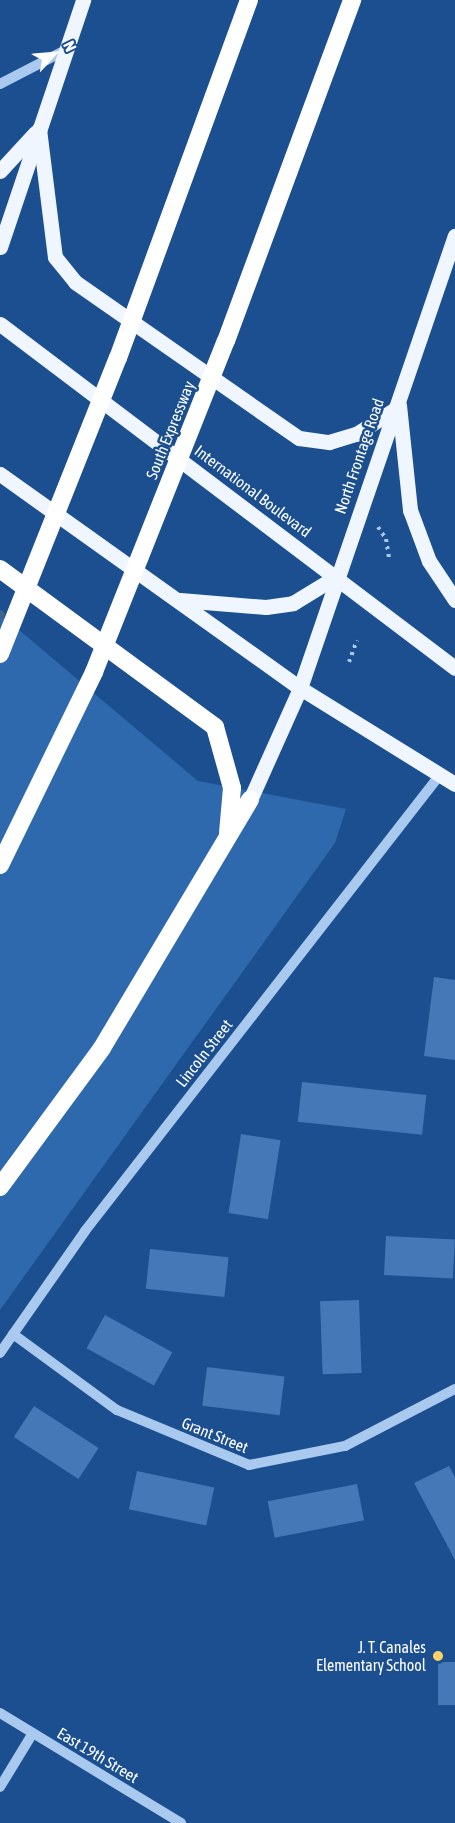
<!DOCTYPE html>
<style>
body{margin:0}
#map{position:relative;width:455px;height:1823px;overflow:hidden;background:#1b4f8f;font-family:"Asap Condensed",sans-serif}
div>[style]{position:absolute}
.green>*{inset:0;background:#2e69ad}
.stream>*{height:8px;margin:-4px;padding:0 4px;transform-origin:4px;border-radius:4px;background:#3c6290}
.building>*{inset:0;background:#4478b7;transform-origin:0 0}
.path>*{height:4px;margin-top:-2px;transform-origin:0;background:repeating-linear-gradient(90deg,#a9c9ee 0 3px,transparent 0 7.5px)}
.minor>*{height:10px;margin:-5px;padding:0 5px;transform-origin:5px;border-radius:5px;background:#a9c9ee}
.major>*{height:15px;margin:-7.5px;padding:0 7.5px;transform-origin:7.5px;border-radius:7.5px;background:#f0f6ff}
.highway>*{height:18px;margin:-9px;padding:0 9px;transform-origin:9px;border-radius:9px;background:#fff}
.highway-bridge>*{height:18px;margin:-9px;padding:0 9px;transform-origin:9px;border-radius:9px;background:#fff}
.dots>*{width:16px;height:16px;translate:-50% -50%;box-sizing:border-box;border:3px solid #1b4f8f;border-radius:50%}
span{translate:-50% -50%;white-space:nowrap;text-align:center;line-height:1.15;-webkit-text-stroke:5px #1b4f8f;paint-order:stroke}
.street-label{font-size:16px;color:#fff}
.poi-label{font-size:16px;color:#fff}
.right{translate:-100% -50%;text-align:right}
.north{position:absolute;left:24px;top:24px;width:60px;height:60px;-webkit-text-stroke:4px #1b4f8f;paint-order:stroke;rotate:64deg;font-size:16px;font-weight:700;line-height:24px;text-align:center;color:#fff}
.north::after{content:'';display:block;margin:auto;width:21px;height:27px;background:#fff;clip-path:polygon(50% 0,100% 100%,50% 72%,0 100%)}
</style>
<div id="map">
<div class="green">
<div style="clip-path:polygon(0 614px,198px 781px,346px 809px,335px 843px,0 1310px)"></div>
</div>
<div class="stream">
<div style="left:0;top:615px;width:1px;rotate:-45deg"></div>
</div>
<div class="building">
<div style="clip-path:polygon(434px 977px,455px 980px,455px 1060px,424px 1056px)"></div>
<div style="left:302px;top:1082px;width:125px;height:40px;rotate:6deg"></div>
<div style="left:241px;top:1134px;width:40px;height:80px;rotate:9deg"></div>
<div style="left:386px;top:1236px;width:69px;height:39px;rotate:3deg"></div>
<div style="left:150px;top:1249px;width:79px;height:40px;rotate:6deg"></div>
<div style="left:359px;top:1300px;width:73px;height:39px;rotate:88deg"></div>
<div style="left:105px;top:1315px;width:77px;height:38px;rotate:29deg"></div>
<div style="left:207px;top:1367px;width:78px;height:39px;rotate:7deg"></div>
<div style="left:34px;top:1406px;width:77px;height:37px;rotate:33deg"></div>
<div style="clip-path:polygon(449px 1466px,455px 1477px,455px 1560px,414px 1483px)"></div>
<div style="left:137px;top:1471px;width:79px;height:39px;rotate:12deg"></div>
<div style="left:357px;top:1484px;width:37px;height:91px;rotate:79deg"></div>
<div style="left:438px;top:1662px;width:17px;height:43px"></div>
</div>
<div class="path">
<div style="left:378px;top:527px;width:14px;rotate:56deg"></div>
<div style="left:386px;top:539px;width:20px;rotate:81deg"></div>
<div style="left:349px;top:662px;width:23px;rotate:-70deg"></div>
</div>
<div class="minor">
<div style="left:0;top:84px;width:74px;rotate:-27.3deg"></div>
<div style="left:13px;top:1334px;width:129px;rotate:36.2deg"></div>
<div style="left:117px;top:1410px;width:143px;rotate:22.6deg"></div>
<div style="left:249px;top:1465px;width:98px;rotate:-11.2deg"></div>
<div style="left:345px;top:1446px;width:124px;rotate:-27.4deg"></div>
<div style="left:0;top:1353px;width:149px;rotate:-55.1deg"></div>
<div style="left:85px;top:1231px;width:576px;rotate:-52.12deg"></div>
<div style="left:0;top:1713px;width:212px;rotate:31.3deg"></div>
<div style="left:0;top:1787px;width:63px;rotate:-58.6deg"></div>
</div>
<div class="major">
<div style="left:39px;top:129px;width:129px;rotate:82.9deg"></div>
<div style="left:55px;top:257px;width:32px;rotate:51deg"></div>
<div style="left:75px;top:282px;width:273px;rotate:34.9deg"></div>
<div style="left:299px;top:438px;width:30px;rotate:8deg"></div>
<div style="left:329px;top:442px;width:28px;rotate:-17deg"></div>
<div style="left:356px;top:434px;width:45px;rotate:-32.3deg"></div>
<div style="left:0;top:171px;width:52px;rotate:-47.4deg"></div>
<div style="left:0;top:247px;width:261px;rotate:-71.4deg"></div>
<div style="left:0;top:324px;width:570px;rotate:37.09deg"></div>
<div style="left:399px;top:405px;width:106px;rotate:84deg"></div>
<div style="left:410px;top:510px;width:54px;rotate:69.6deg"></div>
<div style="left:429px;top:561px;width:47px;rotate:56.3deg"></div>
<div style="left:0;top:474px;width:369px;rotate:35.5deg"></div>
<div style="left:300px;top:688px;width:182px;rotate:31.8deg"></div>
<div style="left:180px;top:600px;width:86px;rotate:4.7deg"></div>
<div style="left:266px;top:607px;width:27px;rotate:-8deg"></div>
<div style="left:293px;top:603px;width:52px;rotate:-31.5deg"></div>
<div style="left:250px;top:800px;width:123px;rotate:-65.9deg"></div>
<div style="left:300px;top:688px;width:478px;rotate:-71.1deg"></div>
</div>
<div class="highway">
<div style="left:0;top:569px;width:267px;rotate:36.3deg"></div>
<div style="left:215px;top:727px;width:63px;rotate:74.4deg"></div>
<div style="left:232px;top:788px;width:45px;rotate:95.1deg"></div>
<div style="left:0;top:1187px;width:172px;rotate:-53.7deg"></div>
<div style="left:102px;top:1048px;width:289px;rotate:-59.2deg"></div>
</div>
<div class="highway-bridge">
<div style="left:0;top:654px;width:319px;rotate:-68.3deg"></div>
<div style="left:118px;top:358px;width:381px;rotate:-69.9deg"></div>
<div style="left:0;top:865px;width:215px;rotate:-64deg"></div>
<div style="left:94px;top:672px;width:356px;rotate:-68.3deg"></div>
<div style="left:226px;top:341px;width:364px;rotate:-69.7deg"></div>
</div>
<div class="dots">
<div style="left:438px;top:1656px;background:#ffd166"></div>
</div>
<div class="street-label">
<span style="left:170px;top:430px;rotate:-68deg">South Expressway</span>
<span style="left:359px;top:456px;rotate:-71deg">North Frontage Road</span>
<span style="left:253px;top:491px;rotate:37deg">International Boulevard</span>
<span style="left:204px;top:1053px;rotate:-52deg">Lincoln Street</span>
<span style="left:215px;top:1435px;rotate:22deg">Grant Street</span>
<span style="left:98px;top:1755px;rotate:31deg">East 19th Street</span>
</div>
<div class="poi-label">
<span class="right" style="left:426px;top:1656px">J. T. Canales<br>Elementary School</span>
</div>
<div class="north">N</div>
</div>
